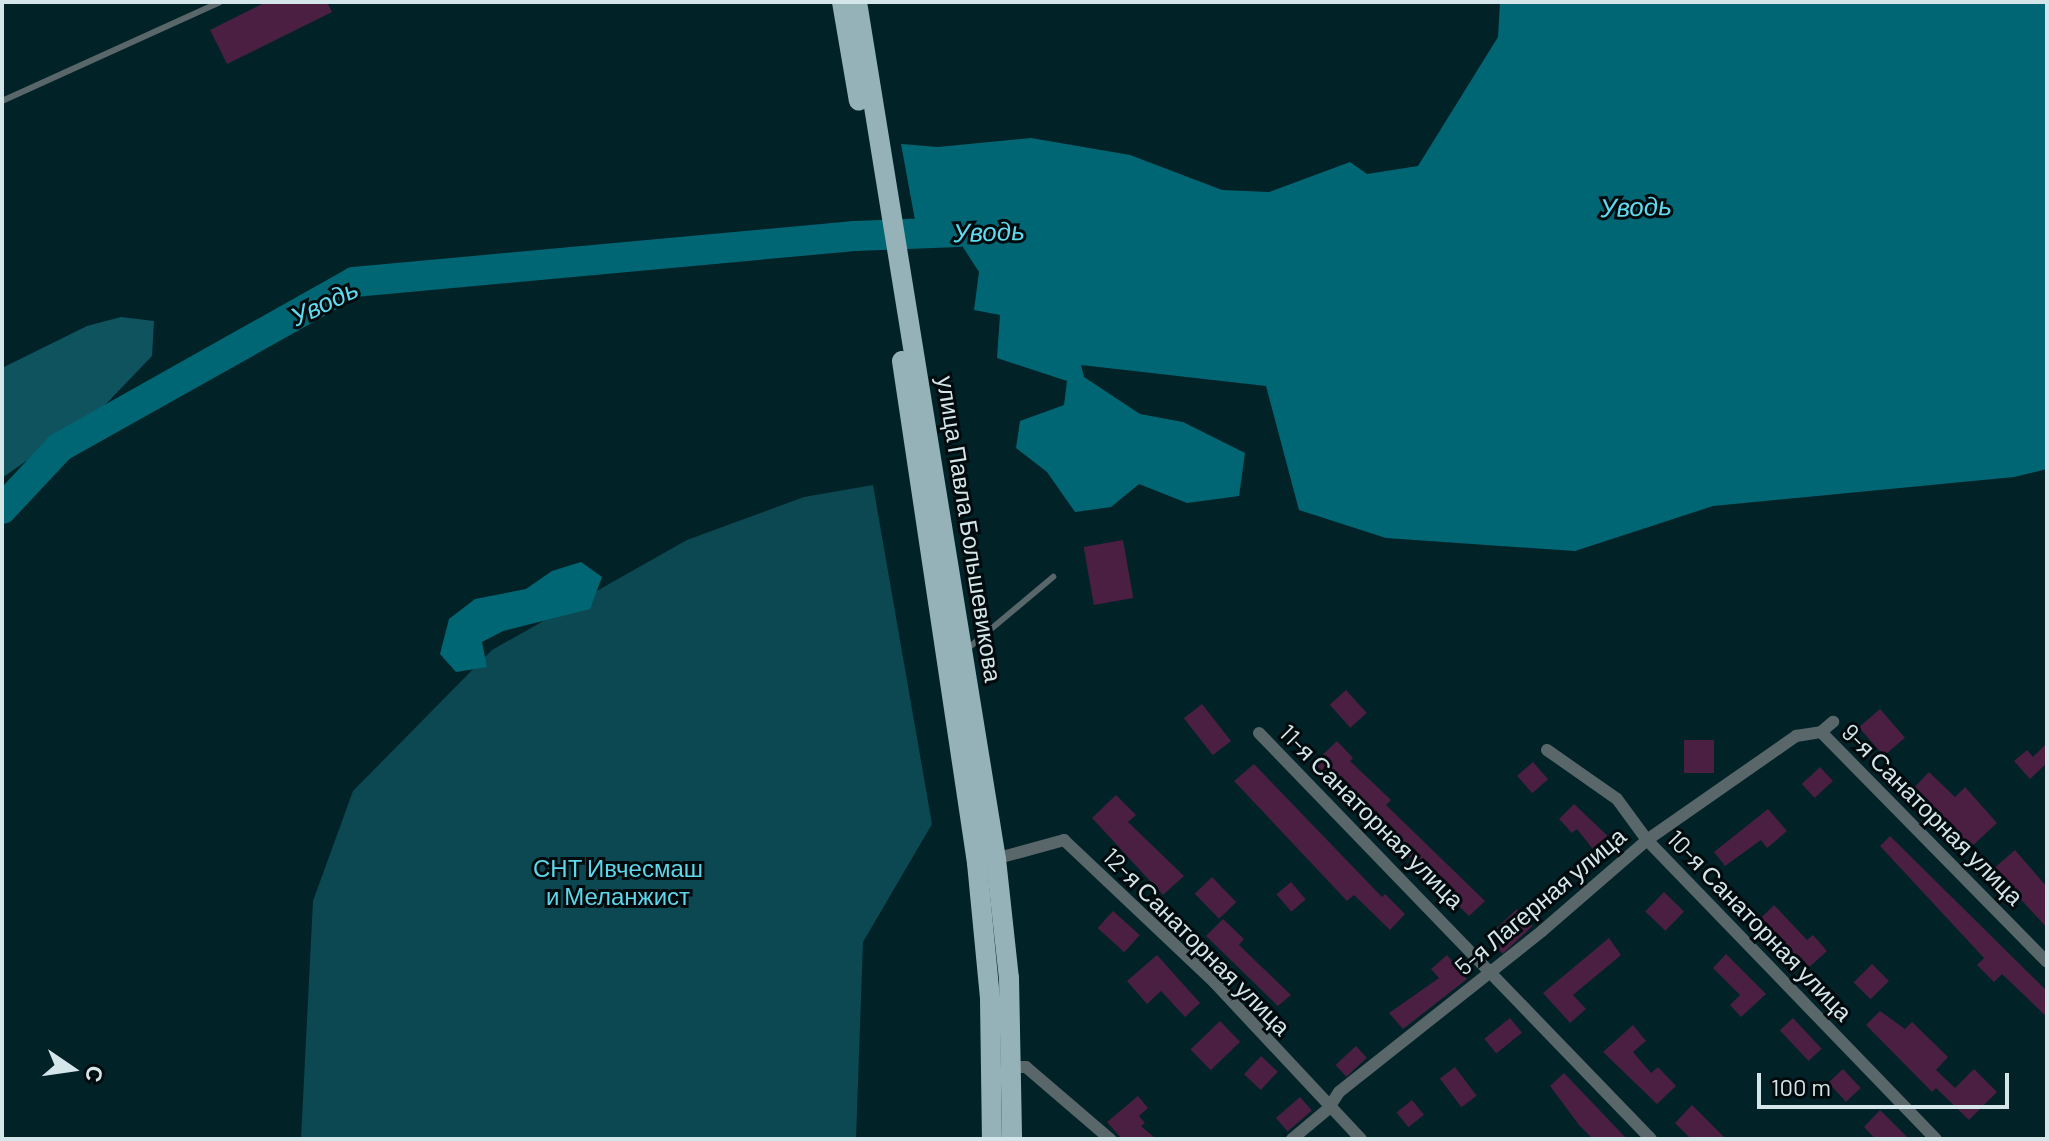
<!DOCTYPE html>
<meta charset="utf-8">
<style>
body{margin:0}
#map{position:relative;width:2049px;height:1141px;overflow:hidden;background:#012328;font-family:Barlow,sans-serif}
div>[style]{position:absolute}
.green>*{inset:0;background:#0c4851}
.forest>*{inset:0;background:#0e535d}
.water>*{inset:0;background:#006673}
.river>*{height:30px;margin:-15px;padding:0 15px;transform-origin:15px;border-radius:15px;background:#006673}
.building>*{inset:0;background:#4a1f41;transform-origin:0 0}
.lane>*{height:6px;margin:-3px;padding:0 3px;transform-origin:3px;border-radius:3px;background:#59676a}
.street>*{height:12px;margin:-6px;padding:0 6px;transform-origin:6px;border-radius:6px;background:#59676a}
.primary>*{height:20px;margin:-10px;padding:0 10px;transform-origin:10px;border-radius:10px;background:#95b2b8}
span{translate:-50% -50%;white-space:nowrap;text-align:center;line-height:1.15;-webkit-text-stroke:6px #010a0c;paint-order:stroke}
.street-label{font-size:24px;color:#d4e6e9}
.park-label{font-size:24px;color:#5dd7eb}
.water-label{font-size:26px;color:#5fdaee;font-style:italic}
.frame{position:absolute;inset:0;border:4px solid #d4e6e9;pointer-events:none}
.north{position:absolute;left:32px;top:1029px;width:80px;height:80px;-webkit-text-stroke:6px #010a0c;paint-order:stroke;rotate:103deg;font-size:22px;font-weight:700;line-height:32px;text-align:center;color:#d4e6e9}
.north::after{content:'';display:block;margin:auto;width:28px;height:36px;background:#d4e6e9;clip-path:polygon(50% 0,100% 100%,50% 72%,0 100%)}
.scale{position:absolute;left:1757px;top:1073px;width:252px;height:36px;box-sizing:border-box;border:4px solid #d4e6e9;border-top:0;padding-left:10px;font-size:24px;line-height:28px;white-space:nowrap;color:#d4e6e9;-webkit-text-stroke:6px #010a0c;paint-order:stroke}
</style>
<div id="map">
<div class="green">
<div style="clip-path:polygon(873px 485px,932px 824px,863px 942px,856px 1139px,301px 1139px,313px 901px,353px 791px,492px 650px,687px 540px,804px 497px)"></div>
</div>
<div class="forest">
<div style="clip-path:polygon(121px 317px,154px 321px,152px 356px,104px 406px,2px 478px,2px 368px,87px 326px)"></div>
</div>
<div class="water">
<div style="clip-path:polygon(1500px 2px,2047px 2px,2047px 469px,2014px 477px,1713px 506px,1575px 551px,1386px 538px,1299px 510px,1266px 386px,1081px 365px,1084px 377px,1140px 414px,1183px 422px,1245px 453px,1239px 496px,1187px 503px,1139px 484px,1111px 507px,1075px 512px,1047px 472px,1016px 448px,1020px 421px,1064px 405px,1067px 381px,997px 358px,1000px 315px,974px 310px,979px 272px,961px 244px,919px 242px,901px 144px,938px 147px,1031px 138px,1130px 155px,1222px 190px,1269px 192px,1350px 162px,1367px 174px,1418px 166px,1498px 37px)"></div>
<div style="clip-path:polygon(581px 562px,602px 577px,590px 609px,503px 631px,482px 642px,487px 667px,456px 672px,440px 654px,449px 619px,475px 599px,526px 589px,552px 571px)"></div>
</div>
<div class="river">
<div style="left:2px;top:509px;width:85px;rotate:-46.9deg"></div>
<div style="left:60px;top:447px;width:337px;rotate:-29.3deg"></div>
<div style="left:354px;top:282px;width:503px;rotate:-5.25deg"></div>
<div style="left:855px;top:236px;width:103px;rotate:-2.2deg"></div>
</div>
<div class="building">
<div style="clip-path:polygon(266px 2px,327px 2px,332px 12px,227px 64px,210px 30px)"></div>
<div style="left:1123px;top:540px;width:59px;height:40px;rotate:80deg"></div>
<div style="left:1346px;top:690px;width:31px;height:22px;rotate:48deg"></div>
<div style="left:1202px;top:704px;width:47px;height:23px;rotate:52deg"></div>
<div style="left:1880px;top:709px;width:38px;height:28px;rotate:49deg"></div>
<div style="left:1684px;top:740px;width:30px;height:33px"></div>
<div style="clip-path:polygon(1337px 741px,1353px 758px,1350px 761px,1391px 800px,1386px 805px,1485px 901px,1469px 916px,1314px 763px)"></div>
<div style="clip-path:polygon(2047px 743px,2047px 763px,2030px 779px,2014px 761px,2027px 750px,2033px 757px)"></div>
<div style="left:1533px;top:762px;width:23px;height:21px;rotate:49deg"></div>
<div style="clip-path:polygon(1254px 764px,1382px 897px,1385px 894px,1405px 914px,1390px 930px,1354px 895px,1347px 901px,1234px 781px)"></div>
<div style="left:1820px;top:767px;width:19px;height:25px;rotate:47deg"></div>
<div style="clip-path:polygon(1929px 772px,1955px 797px,1965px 787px,1997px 823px,1970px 848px,1911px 791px)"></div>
<div style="clip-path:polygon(1116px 795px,1136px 815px,1128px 822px,1184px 876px,1163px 895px,1092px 818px)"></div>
<div style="clip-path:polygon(1574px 804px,1612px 840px,1596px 853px,1577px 829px,1572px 833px,1559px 819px)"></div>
<div style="clip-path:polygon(1768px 809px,1787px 831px,1767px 848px,1761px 840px,1725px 866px,1714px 852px)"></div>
<div style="clip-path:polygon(1890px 836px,2047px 991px,2047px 1017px,2002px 974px,1994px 982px,1977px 965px,1984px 958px,1880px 846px)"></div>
<div style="clip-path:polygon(2015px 850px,2047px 887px,2047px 928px,1993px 869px)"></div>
<div style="left:1212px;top:877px;width:35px;height:24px;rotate:46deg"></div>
<div style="left:1291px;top:882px;width:23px;height:19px;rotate:50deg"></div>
<div style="left:1664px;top:892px;width:28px;height:27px;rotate:44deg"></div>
<div style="clip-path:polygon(1774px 905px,1807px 940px,1813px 935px,1827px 951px,1807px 969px,1760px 919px)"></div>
<div style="left:1517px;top:909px;width:23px;height:41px;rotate:47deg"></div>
<div style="left:1113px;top:911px;width:36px;height:23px;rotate:42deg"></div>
<div style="clip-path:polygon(1223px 919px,1244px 939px,1239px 945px,1291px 995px,1278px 1006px,1206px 936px)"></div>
<div style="clip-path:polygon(1609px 938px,1621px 955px,1573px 995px,1586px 1009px,1570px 1023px,1543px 993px)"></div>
<div style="clip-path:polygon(1726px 954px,1766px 994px,1741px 1017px,1730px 1005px,1740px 995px,1713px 968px)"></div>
<div style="clip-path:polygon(1157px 955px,1200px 1003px,1185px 1017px,1161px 991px,1147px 1004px,1127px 981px)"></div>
<div style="clip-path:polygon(1447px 955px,1467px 979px,1403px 1029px,1389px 1013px,1439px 978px,1431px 969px)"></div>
<div style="left:1872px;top:964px;width:24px;height:26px;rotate:45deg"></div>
<div style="clip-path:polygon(1880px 1011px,1905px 1029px,1912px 1022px,1948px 1057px,1936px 1070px,1955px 1088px,1974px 1069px,1997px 1092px,1969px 1120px,1936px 1088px,1932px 1092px,1866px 1025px)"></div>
<div style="left:1510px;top:1018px;width:19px;height:33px;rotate:51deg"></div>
<div style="left:1793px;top:1018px;width:42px;height:18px;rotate:47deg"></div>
<div style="left:1220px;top:1021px;width:29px;height:41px;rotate:46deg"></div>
<div style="clip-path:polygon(1633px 1025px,1646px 1041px,1633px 1052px,1651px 1073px,1658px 1067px,1676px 1086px,1657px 1104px,1603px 1052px)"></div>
<div style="left:1356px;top:1046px;width:16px;height:28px;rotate:47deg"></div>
<div style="left:1261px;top:1056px;width:23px;height:25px;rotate:43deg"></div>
<div style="left:1455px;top:1067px;width:36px;height:19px;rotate:53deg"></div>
<div style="left:1843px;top:1069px;width:26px;height:20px;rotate:47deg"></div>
<div style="clip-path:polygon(1564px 1073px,1627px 1139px,1593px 1139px,1579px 1125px,1550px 1086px)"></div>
<div style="clip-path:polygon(1138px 1096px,1148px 1108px,1139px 1116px,1145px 1123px,1141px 1126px,1156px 1139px,1122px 1139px,1107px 1122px)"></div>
<div style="left:1300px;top:1097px;width:18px;height:32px;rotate:49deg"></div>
<div style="left:1412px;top:1100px;width:19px;height:20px;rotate:51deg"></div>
<div style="clip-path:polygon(1692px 1105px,1726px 1139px,1691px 1139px,1675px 1123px)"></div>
<div style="clip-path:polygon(1880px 1110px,1909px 1139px,1875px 1139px,1864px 1127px)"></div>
</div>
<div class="lane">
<div style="left:2px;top:101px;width:239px;rotate:-24.4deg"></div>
<div style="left:966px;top:650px;width:114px;rotate:-40deg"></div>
</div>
<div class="street">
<div style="left:1821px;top:732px;width:322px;rotate:45.5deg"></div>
<div style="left:1259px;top:733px;width:564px;rotate:46.01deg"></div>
<div style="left:1547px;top:750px;width:85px;rotate:35deg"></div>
<div style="left:1617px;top:799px;width:51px;rotate:53.8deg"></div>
<div style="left:1647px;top:840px;width:416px;rotate:46deg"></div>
<div style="left:991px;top:860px;width:76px;rotate:-15.3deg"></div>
<div style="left:1064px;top:840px;width:208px;rotate:43.4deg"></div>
<div style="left:1215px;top:983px;width:214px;rotate:46.9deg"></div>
<div style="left:1010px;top:1067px;width:16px"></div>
<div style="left:1026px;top:1067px;width:111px;rotate:40.6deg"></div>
<div style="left:1292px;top:1139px;width:47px;rotate:-39.8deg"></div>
<div style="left:1328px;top:1109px;width:20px;rotate:-57deg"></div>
<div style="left:1339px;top:1092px;width:259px;rotate:-38.4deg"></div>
<div style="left:1542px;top:931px;width:139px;rotate:-40.9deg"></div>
<div style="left:1647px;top:840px;width:182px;rotate:-34.9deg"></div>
<div style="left:1796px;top:736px;width:25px;rotate:-9deg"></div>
<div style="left:1821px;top:732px;width:16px;rotate:-40deg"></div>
</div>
<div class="primary">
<div style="left:842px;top:2px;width:100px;rotate:80.3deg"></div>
<div style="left:857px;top:2px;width:868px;rotate:80.79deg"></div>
<div style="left:996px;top:859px;width:120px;rotate:83.8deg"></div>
<div style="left:1009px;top:978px;width:161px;rotate:88.9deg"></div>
<div style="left:902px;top:361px;width:508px;rotate:81.5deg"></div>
<div style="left:977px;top:863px;width:137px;rotate:84.5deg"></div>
<div style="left:990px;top:999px;width:140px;rotate:89.2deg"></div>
</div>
<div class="street-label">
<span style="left:970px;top:529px;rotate:81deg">улица Павла Большевикова</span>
<span style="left:1933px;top:814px;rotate:45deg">9-я Санаторная улица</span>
<span style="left:1372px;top:816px;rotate:45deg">11-я Санаторная улица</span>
<span style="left:1540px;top:901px;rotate:-40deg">5-я Лагерная улица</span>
<span style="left:1760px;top:925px;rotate:46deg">10-я Санаторная улица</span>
<span style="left:1197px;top:941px;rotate:45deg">12-я Санаторная улица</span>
</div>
<div class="park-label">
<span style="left:618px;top:882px">СНТ Ивчесмаш<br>и Меланжист</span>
</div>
<div class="water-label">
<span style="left:1636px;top:206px;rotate:-2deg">Уводь</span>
<span style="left:989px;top:231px;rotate:-2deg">Уводь</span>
<span style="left:324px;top:302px;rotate:-26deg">Уводь</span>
</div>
<div class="frame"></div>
<div class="north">С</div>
<div class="scale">100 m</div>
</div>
